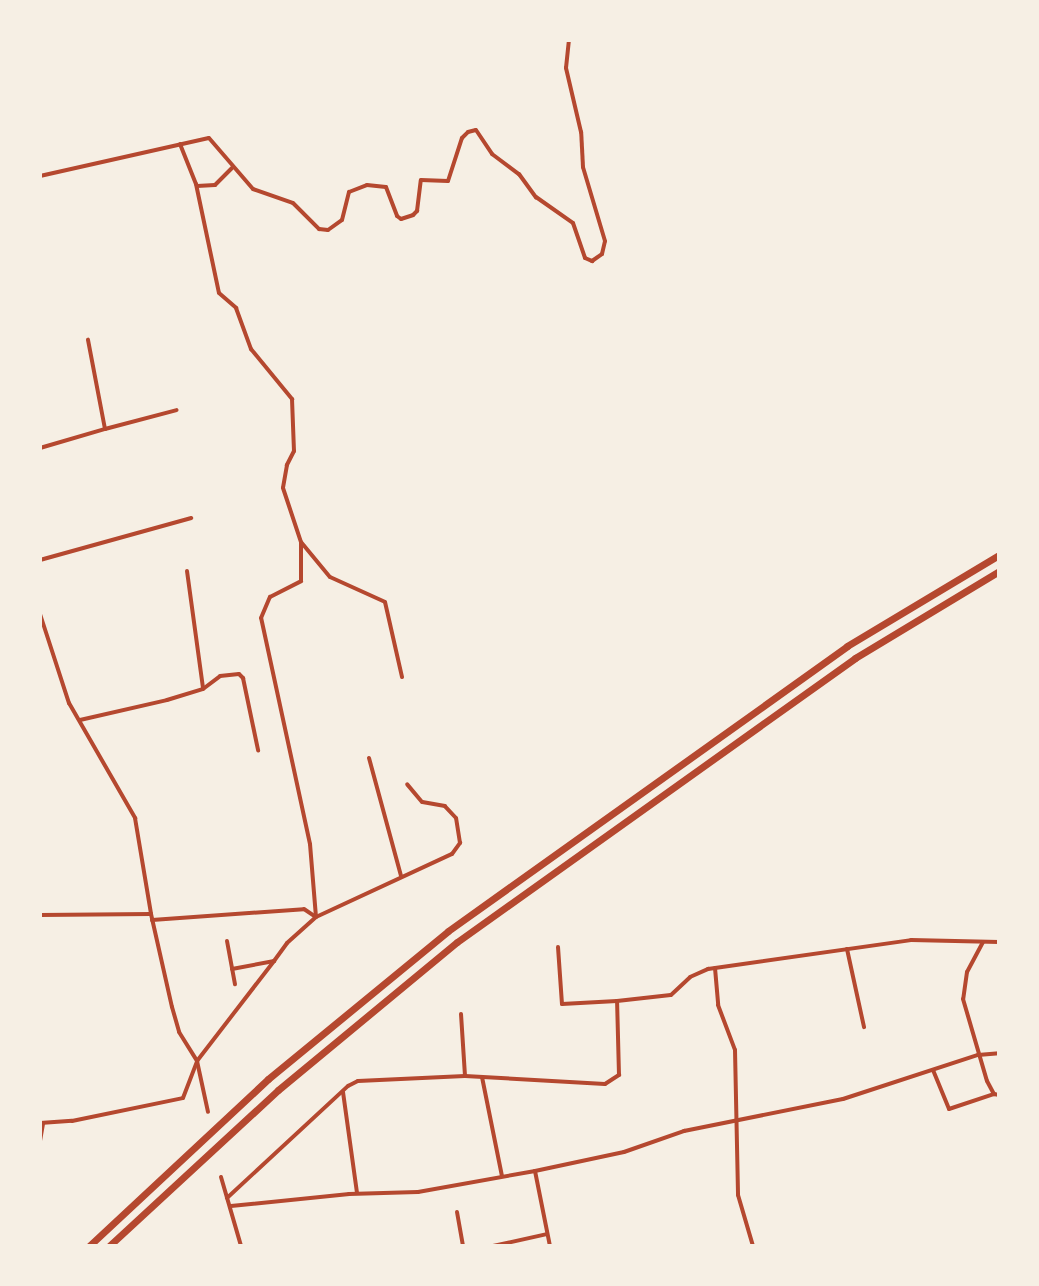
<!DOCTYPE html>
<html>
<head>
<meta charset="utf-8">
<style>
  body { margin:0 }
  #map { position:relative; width:1039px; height:1286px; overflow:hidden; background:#f6efe4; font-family:Overpass,sans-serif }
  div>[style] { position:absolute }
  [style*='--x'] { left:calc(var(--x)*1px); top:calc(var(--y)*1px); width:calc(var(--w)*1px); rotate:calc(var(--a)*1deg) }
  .minor>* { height:4px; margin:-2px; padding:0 2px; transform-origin:2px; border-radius:2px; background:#b5482f }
  .motorway>* { height:7px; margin:-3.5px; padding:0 3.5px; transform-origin:3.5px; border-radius:3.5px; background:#b5482f }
  span { translate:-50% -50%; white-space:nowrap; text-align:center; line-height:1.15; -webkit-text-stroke:7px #f6efe4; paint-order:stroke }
  .frame { position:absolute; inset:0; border:42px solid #f6efe4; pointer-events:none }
</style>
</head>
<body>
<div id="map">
  <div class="minor">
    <div style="--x:180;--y:144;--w:43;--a:68.2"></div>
    <div style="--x:196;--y:184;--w:111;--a:78.1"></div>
    <div style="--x:219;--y:293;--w:23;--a:41"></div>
    <div style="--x:236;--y:308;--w:44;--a:69.9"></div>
    <div style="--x:251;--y:349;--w:65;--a:50.6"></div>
    <div style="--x:292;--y:399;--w:52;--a:87.8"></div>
    <div style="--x:294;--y:451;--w:16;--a:117"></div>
    <div style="--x:287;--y:465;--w:23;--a:100"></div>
    <div style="--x:283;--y:488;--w:57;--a:71.6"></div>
    <div style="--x:301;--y:542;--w:45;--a:50.4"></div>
    <div style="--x:330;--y:577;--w:60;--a:24.4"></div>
    <div style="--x:385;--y:602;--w:77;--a:77.2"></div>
    <div style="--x:40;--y:176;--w:173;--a:-12.7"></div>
    <div style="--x:209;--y:138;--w:67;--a:49.2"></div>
    <div style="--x:253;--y:189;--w:42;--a:19.3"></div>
    <div style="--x:293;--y:203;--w:37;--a:45"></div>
    <div style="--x:319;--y:229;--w:9;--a:6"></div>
    <div style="--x:328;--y:230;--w:17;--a:-36"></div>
    <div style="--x:342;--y:220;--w:29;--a:-76"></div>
    <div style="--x:349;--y:192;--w:19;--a:-21"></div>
    <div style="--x:367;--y:185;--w:19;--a:6"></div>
    <div style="--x:386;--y:187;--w:31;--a:69"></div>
    <div style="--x:397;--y:216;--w:5;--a:37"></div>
    <div style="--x:401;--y:219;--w:13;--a:-18"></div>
    <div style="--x:413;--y:215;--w:6;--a:-45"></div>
    <div style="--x:417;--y:211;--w:31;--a:-83"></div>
    <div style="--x:421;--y:180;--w:27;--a:2"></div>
    <div style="--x:448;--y:181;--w:45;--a:-72"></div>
    <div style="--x:462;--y:138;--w:8;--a:-45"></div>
    <div style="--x:468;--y:132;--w:8;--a:-14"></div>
    <div style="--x:476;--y:130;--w:29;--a:56"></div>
    <div style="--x:492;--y:154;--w:34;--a:37"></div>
    <div style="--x:519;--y:174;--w:29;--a:54"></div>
    <div style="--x:536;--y:197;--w:45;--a:35.1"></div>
    <div style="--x:573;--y:223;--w:37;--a:71"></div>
    <div style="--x:585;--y:258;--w:8;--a:23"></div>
    <div style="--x:592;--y:261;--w:12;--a:-35"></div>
    <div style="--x:602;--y:254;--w:13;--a:-77"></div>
    <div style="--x:605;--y:241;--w:77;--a:-106.6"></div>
    <div style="--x:583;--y:167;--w:35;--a:-93"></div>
    <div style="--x:581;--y:132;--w:66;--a:-103.2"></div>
    <div style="--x:566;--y:68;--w:28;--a:-84"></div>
    <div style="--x:197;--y:186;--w:18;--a:-3"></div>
    <div style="--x:215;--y:185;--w:24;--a:-45"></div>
    <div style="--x:105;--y:429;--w:74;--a:-14.8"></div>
    <div style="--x:40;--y:448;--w:68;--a:-16.3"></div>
    <div style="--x:105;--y:429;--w:91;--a:-100.8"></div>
    <div style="--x:40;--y:560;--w:157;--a:-15.5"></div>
    <div style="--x:187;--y:571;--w:118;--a:82.2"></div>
    <div style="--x:40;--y:614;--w:94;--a:72"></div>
    <div style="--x:69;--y:703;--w:133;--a:60.1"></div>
    <div style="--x:135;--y:818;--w:97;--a:80.5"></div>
    <div style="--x:151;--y:914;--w:95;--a:77.3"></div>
    <div style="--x:172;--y:1007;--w:26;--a:74"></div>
    <div style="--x:179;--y:1032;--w:34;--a:58"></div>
    <div style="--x:197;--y:1061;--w:52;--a:77.8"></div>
    <div style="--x:80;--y:720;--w:89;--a:-12.9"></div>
    <div style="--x:167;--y:700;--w:38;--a:-17"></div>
    <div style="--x:203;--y:689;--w:21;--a:-37"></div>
    <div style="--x:220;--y:676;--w:19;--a:-6"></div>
    <div style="--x:239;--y:674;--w:6;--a:45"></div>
    <div style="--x:243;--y:678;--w:74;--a:78.2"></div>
    <div style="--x:369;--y:758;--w:122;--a:74.8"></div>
    <div style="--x:40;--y:915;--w:111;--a:-0.5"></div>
    <div style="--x:152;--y:920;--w:152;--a:-4.1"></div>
    <div style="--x:304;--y:909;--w:14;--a:34"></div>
    <div style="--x:316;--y:917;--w:150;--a:-24.9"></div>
    <div style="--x:452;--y:854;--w:14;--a:-54"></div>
    <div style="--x:460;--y:843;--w:25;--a:-99"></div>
    <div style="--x:456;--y:818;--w:16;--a:-133"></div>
    <div style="--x:445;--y:806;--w:23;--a:-170"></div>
    <div style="--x:422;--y:802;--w:23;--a:-130"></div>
    <div style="--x:227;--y:941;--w:44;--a:79.5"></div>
    <div style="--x:983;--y:942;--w:34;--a:118"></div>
    <div style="--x:967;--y:972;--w:27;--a:98"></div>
    <div style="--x:963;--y:999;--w:85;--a:73.7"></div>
    <div style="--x:987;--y:1081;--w:15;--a:62"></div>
    <div style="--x:994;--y:1094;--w:5;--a:11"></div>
    <div style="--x:558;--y:947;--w:57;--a:86"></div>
    <div style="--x:562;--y:1004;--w:55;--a:-3.1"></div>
    <div style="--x:847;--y:949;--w:80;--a:77.7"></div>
    <div style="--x:715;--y:968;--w:37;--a:85"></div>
    <div style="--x:718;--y:1005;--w:48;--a:69.3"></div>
    <div style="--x:735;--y:1050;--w:145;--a:88.8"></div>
    <div style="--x:738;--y:1195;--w:53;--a:73.6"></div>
    <div style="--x:232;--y:969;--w:43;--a:-10.8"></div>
    <div style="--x:274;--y:961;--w:22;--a:-54"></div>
    <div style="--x:287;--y:943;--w:39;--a:-42"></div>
    <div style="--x:316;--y:917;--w:73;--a:-94.7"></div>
    <div style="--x:310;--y:844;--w:231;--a:-102.2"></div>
    <div style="--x:261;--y:618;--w:23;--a:-67"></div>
    <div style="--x:270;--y:597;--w:35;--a:-27"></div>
    <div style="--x:301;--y:581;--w:38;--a:-90"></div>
    <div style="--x:461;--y:1014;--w:62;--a:86.3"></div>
    <div style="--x:933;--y:1070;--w:42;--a:67.7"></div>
    <div style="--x:949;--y:1109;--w:47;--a:-18.4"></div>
    <div style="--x:482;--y:1077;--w:101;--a:78.6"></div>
    <div style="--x:343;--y:1092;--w:102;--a:82.1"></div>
    <div style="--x:40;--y:1123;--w:32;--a:-4"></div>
    <div style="--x:72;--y:1121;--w:113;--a:-11.7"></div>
    <div style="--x:183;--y:1098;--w:40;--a:-69"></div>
    <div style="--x:197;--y:1061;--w:126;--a:-52.4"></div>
    <div style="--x:40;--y:1141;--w:17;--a:-80"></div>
    <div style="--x:535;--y:1171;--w:76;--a:78.7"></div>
    <div style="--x:221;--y:1177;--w:72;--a:73.8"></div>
    <div style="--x:227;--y:1198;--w:165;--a:-42.8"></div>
    <div style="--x:348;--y:1086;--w:11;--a:-27"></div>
    <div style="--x:358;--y:1081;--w:107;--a:-2.7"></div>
    <div style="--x:465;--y:1076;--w:140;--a:3.3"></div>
    <div style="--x:605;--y:1084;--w:17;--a:-33"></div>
    <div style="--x:619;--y:1075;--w:74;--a:-91.5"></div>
    <div style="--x:617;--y:1001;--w:54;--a:-6.3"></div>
    <div style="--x:671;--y:995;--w:26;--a:-43"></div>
    <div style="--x:690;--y:977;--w:20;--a:-24"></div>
    <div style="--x:708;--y:969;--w:205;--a:-8.1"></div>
    <div style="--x:911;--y:940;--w:88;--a:1.3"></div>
    <div style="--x:231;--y:1206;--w:119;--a:-5.8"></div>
    <div style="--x:349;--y:1194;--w:69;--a:-1.7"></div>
    <div style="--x:418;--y:1192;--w:119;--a:-10.2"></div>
    <div style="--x:535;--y:1171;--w:91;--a:-12.1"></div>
    <div style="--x:624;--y:1152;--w:64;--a:-19.3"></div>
    <div style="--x:684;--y:1131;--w:162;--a:-11.4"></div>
    <div style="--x:843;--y:1099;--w:142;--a:-18.1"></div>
    <div style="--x:978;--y:1055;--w:21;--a:-5"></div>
    <div style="--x:457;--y:1212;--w:35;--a:80"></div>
    <div style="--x:493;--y:1246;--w:55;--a:-12.5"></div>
  </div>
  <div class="motorway">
    <div style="--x:89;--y:1246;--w:245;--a:-43"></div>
    <div style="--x:268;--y:1079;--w:233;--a:-39.4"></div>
    <div style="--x:448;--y:931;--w:490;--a:-35.5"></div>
    <div style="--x:847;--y:646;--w:177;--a:-30.9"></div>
    <div style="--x:109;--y:1246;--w:230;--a:-42.7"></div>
    <div style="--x:278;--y:1090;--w:232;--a:-39.6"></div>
    <div style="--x:457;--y:942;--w:489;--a:-35.5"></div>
    <div style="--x:855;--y:658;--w:168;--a:-31.1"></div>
  </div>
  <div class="frame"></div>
</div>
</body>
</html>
